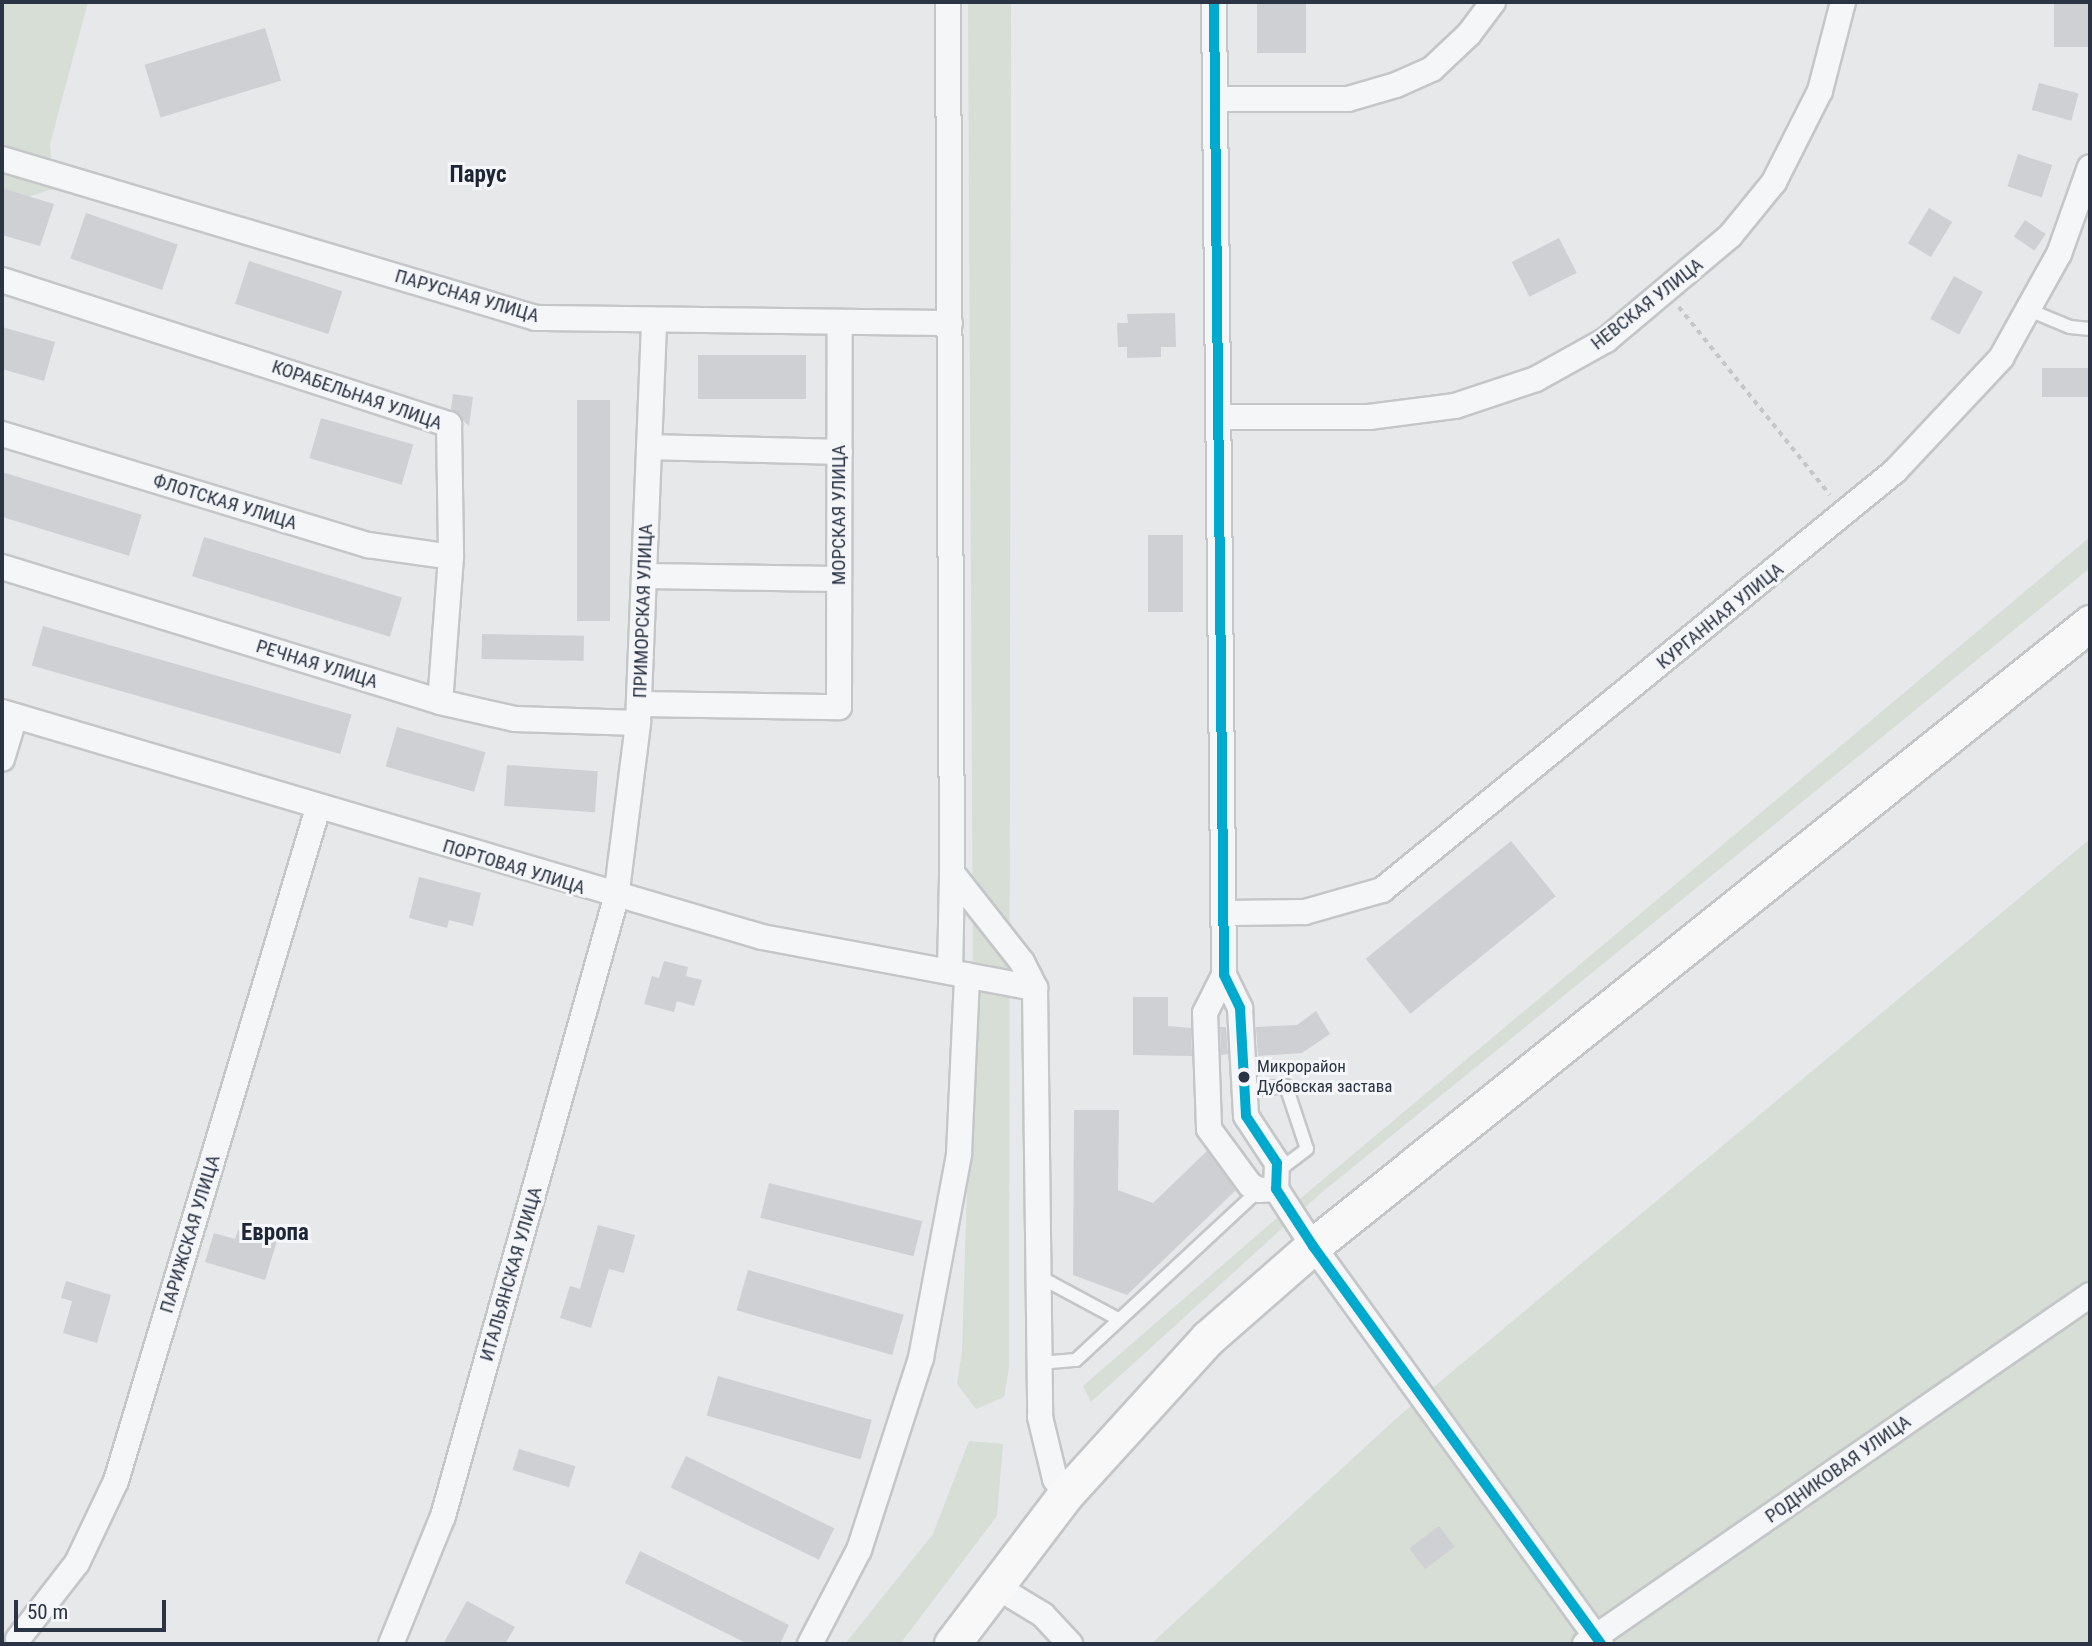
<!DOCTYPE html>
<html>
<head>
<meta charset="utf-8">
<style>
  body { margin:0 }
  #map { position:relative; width:2092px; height:1646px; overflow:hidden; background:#e6e8ea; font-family:"Roboto Condensed",sans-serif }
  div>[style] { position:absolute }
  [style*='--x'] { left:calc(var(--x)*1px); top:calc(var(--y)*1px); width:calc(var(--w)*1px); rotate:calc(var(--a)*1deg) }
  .green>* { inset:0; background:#d6ded6 }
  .building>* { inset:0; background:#ced0d3; transform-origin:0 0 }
  .path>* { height:3.5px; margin-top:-1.75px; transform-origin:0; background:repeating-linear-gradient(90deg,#c5c6ca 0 5px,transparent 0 10px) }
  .roads { filter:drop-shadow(2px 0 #c4c6c8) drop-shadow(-2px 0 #c4c6c8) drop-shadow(0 2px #c4c6c8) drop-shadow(0 -2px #c4c6c8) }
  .lane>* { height:12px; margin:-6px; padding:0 6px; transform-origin:6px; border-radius:6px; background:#f5f6f7 }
  .street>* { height:24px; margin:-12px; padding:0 12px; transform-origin:12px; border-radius:12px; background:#f5f6f7 }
  .secondary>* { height:35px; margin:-17.5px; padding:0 17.5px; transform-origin:17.5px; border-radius:17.5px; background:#f8f8f8 }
  .bus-1>* { height:10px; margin:-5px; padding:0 5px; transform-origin:5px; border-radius:5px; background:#00a9ce }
  .dots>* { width:19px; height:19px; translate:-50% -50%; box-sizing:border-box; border:4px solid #f4f6f9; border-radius:50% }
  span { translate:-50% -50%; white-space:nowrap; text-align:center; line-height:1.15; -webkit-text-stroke:6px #f4f6f9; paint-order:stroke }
  .bus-label { font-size:17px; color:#2b3445 }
  .left { translate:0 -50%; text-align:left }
  .street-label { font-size:19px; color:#2b3445 }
  .quarter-label { font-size:23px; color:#1d2536; font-weight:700 }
  .frame { position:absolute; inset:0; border:4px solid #2b3445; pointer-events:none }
  .scale { position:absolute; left:14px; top:1600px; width:152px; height:32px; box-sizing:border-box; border:4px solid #2b3445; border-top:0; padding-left:9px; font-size:21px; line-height:24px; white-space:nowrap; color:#2b3445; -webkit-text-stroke:5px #f4f6f9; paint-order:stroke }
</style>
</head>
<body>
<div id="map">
  <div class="green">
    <div style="clip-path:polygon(2px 2px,88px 2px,50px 144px,53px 189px,14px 201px,2px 199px)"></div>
    <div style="clip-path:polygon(968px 2px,1011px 2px,1009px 1368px,1004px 1397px,976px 1409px,957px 1384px,962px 1351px,973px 989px)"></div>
    <div style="clip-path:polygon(2090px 537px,2090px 568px,1321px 1193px,1091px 1402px,1083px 1386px,1270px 1224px)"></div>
    <div style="clip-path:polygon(2090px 839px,2090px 1644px,1151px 1644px,1399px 1416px)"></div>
    <div style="clip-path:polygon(969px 1441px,1003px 1444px,997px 1516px,900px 1644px,845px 1644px,933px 1534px)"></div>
  </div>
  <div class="building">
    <div style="left:1257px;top:2px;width:49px;height:51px"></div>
    <div style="left:2054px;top:2px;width:36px;height:45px"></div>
    <div style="left:265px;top:28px;width:55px;height:126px;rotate:73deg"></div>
    <div style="left:2039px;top:83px;width:41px;height:28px;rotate:15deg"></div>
    <div style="left:2018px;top:154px;width:36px;height:34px;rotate:18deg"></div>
    <div style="clip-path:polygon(2px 188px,54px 204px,40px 246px,2px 235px)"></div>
    <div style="left:1929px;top:208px;width:27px;height:41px;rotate:31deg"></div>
    <div style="left:86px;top:213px;width:97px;height:48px;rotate:19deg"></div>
    <div style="left:2025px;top:220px;width:25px;height:20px;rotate:34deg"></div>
    <div style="left:1559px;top:238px;width:39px;height:53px;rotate:63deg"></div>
    <div style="left:249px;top:261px;width:98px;height:45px;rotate:18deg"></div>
    <div style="left:1954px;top:276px;width:33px;height:49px;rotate:29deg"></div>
    <div style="clip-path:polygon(1175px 313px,1176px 347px,1161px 347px,1161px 357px,1127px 358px,1127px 347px,1118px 347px,1117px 323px,1128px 323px,1127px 314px)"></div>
    <div style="clip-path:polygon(2px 327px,55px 342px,44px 381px,2px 369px)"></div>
    <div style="left:806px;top:355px;width:44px;height:108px;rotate:90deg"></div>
    <div style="left:2090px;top:368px;width:29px;height:48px;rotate:90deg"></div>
    <div style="clip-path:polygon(453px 394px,473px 397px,469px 426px,451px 409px)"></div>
    <div style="left:577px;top:400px;width:33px;height:221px"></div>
    <div style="left:321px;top:418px;width:96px;height:42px;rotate:16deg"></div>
    <div style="left:2px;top:472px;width:146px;height:43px;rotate:17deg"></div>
    <div style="left:1148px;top:535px;width:35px;height:77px"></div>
    <div style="left:204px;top:537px;width:207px;height:41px;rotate:17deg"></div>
    <div style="left:43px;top:626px;width:321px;height:41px;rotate:16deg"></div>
    <div style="left:482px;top:634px;width:102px;height:25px;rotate:1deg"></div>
    <div style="left:397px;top:727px;width:92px;height:41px;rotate:16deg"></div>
    <div style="left:507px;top:765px;width:91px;height:41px;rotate:4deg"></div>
    <div style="left:1511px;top:841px;width:71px;height:187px;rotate:51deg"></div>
    <div style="clip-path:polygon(419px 877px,481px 893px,473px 926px,449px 920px,447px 928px,409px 918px)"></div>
    <div style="clip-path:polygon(664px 961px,688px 967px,686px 976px,702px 980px,694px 1006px,677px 1001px,674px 1012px,644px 1004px,652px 976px,659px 978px)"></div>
    <div style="clip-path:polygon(1133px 997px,1168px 997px,1168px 1026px,1191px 1028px,1192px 1056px,1133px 1055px)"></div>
    <div style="clip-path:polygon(1316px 1011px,1330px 1034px,1302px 1053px,1258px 1056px,1256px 1027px,1297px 1025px)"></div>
    <div style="clip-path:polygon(1220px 1027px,1226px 1027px,1228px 1054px,1221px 1055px)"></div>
    <div style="clip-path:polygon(1074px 1110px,1119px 1110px,1118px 1190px,1153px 1203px,1207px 1151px,1236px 1190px,1127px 1295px,1073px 1275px)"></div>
    <div style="left:769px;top:1183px;width:158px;height:36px;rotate:14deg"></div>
    <div style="clip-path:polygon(251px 1222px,280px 1231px,265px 1280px,205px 1262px,214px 1233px,235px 1239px,238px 1230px,247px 1233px)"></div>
    <div style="clip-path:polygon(598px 1225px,635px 1235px,624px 1273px,609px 1269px,591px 1328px,560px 1318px,570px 1286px,580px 1289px)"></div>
    <div style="left:748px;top:1270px;width:162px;height:42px;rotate:16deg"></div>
    <div style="clip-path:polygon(66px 1281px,111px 1295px,97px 1343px,63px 1333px,72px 1301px,61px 1298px)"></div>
    <div style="left:718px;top:1376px;width:160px;height:41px;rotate:16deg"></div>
    <div style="left:519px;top:1449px;width:59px;height:22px;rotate:17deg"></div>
    <div style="left:686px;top:1456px;width:165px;height:35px;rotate:26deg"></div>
    <div style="left:1439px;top:1526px;width:26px;height:37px;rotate:53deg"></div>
    <div style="clip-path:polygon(640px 1551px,789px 1625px,780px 1644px,748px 1644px,625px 1583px)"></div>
    <div style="clip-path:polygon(467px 1601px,515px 1627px,505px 1644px,443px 1644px)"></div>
  </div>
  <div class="path">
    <div style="--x:1679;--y:307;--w:241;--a:51.2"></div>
  </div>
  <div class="roads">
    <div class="lane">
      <div style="--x:2029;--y:310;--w:44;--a:22.5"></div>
      <div style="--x:2070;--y:327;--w:20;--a:6"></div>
      <div style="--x:1244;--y:1091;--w:42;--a:-6.8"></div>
      <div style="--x:1286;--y:1086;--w:66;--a:71.6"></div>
      <div style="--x:1307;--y:1149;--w:38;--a:143"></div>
      <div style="--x:1040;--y:1277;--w:86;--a:28.3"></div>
      <div style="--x:1040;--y:1363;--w:36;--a:-5"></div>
      <div style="--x:1076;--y:1360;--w:250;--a:-42.9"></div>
    </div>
    <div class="street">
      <div style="--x:948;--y:2;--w:871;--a:89.74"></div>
      <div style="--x:952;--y:873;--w:113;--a:51.8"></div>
      <div style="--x:1022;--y:962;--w:29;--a:63"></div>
      <div style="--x:1035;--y:988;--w:429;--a:89.3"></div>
      <div style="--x:1040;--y:1417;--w:64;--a:76.4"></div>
      <div style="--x:1055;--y:1479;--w:19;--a:58"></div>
      <div style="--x:1214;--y:2;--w:973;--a:89.41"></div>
      <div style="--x:1224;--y:975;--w:37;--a:64"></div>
      <div style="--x:1240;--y:1008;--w:108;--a:86.8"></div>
      <div style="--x:1246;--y:1116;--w:56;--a:56.6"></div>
      <div style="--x:1277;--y:1163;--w:26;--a:92"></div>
      <div style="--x:1276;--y:1189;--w:68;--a:57"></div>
      <div style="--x:1313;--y:1246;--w:491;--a:54.1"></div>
      <div style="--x:1215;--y:99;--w:133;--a:0"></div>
      <div style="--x:1348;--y:99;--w:50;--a:-16.3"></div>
      <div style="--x:1396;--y:85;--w:39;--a:-24"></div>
      <div style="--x:1432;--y:69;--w:51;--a:-43.4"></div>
      <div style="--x:1469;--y:34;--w:40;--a:-53"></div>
      <div style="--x:2;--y:159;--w:557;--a:16.58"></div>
      <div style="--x:536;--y:318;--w:414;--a:0.7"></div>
      <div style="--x:2;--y:280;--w:470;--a:17.9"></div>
      <div style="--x:449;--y:424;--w:133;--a:89.1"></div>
      <div style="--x:451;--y:557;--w:145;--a:94.3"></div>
      <div style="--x:1220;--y:417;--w:149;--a:0"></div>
      <div style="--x:1369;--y:417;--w:87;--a:-7.3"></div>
      <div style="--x:1455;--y:406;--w:85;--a:-18.4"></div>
      <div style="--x:1536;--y:379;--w:80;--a:-29.1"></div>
      <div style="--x:1606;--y:340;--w:162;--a:-40"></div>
      <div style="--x:1730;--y:236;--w:70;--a:-50.8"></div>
      <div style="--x:1774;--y:182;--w:102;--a:-63.2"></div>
      <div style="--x:1820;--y:91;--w:92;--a:-75.5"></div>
      <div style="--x:2;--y:434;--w:382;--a:16.9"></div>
      <div style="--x:368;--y:545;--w:84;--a:8.2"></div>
      <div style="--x:649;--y:447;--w:191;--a:1.5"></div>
      <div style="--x:2;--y:567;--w:458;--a:17.1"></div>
      <div style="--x:440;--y:702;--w:77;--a:12.8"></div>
      <div style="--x:515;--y:719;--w:123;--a:1.9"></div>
      <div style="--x:644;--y:576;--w:195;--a:0.9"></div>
      <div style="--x:639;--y:704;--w:200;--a:0.9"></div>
      <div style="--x:839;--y:707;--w:384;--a:-89.9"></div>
      <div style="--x:2;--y:712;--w:793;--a:16.49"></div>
      <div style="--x:762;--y:937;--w:278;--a:10.6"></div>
      <div style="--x:2;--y:759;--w:45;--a:-73.2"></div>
      <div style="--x:1226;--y:913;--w:79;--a:-0.7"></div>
      <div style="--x:1305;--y:912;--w:80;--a:-15.9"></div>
      <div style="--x:1382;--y:890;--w:662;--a:-39.24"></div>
      <div style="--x:1895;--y:471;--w:155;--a:-46.8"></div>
      <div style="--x:2001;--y:358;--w:119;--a:-60.9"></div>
      <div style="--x:2059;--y:254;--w:92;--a:-70.4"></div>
      <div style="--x:950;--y:972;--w:99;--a:-88.8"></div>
      <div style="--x:1224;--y:975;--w:42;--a:116.6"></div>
      <div style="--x:1205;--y:1013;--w:116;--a:88"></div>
      <div style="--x:1209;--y:1129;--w:69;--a:53.8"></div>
      <div style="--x:1250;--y:1185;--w:10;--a:29"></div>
      <div style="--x:1259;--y:1190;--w:17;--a:-3"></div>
      <div style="--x:997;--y:1587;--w:54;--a:31.3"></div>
      <div style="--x:1043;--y:1615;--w:40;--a:47"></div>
      <div style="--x:18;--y:1639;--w:96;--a:-52.2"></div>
      <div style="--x:77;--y:1563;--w:91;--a:-64.6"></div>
      <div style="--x:116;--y:1481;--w:703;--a:-73.29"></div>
      <div style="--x:391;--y:1644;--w:138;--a:-67.9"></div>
      <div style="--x:443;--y:1516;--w:642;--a:-74.36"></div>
      <div style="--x:616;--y:898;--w:176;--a:-82.8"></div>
      <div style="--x:638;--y:723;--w:400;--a:-87.7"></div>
      <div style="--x:810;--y:1644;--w:106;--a:-62.5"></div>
      <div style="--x:859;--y:1550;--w:202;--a:-72.1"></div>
      <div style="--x:921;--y:1358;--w:208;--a:-79.4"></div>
      <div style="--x:959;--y:1154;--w:179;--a:-87.4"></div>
      <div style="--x:1585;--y:1644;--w:614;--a:-34.65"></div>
    </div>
    <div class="secondary">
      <div style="--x:952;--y:1644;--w:187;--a:-52.8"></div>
      <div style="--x:1065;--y:1495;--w:212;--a:-47.7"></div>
      <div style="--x:1208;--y:1338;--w:140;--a:-41.2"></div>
      <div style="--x:1313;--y:1246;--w:996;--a:-38.72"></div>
    </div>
  </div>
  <div class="bus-1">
    <div style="--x:1214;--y:2;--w:973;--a:89.41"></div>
    <div style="--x:1224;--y:975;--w:37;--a:64"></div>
    <div style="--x:1240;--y:1008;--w:108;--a:86.8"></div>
    <div style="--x:1246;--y:1116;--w:56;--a:56.6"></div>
    <div style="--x:1277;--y:1163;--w:26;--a:92"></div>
    <div style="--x:1276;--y:1189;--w:68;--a:57"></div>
    <div style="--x:1313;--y:1246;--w:491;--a:54.1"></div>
  </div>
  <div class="dots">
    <div style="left:1244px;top:1077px;background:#2b3445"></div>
  </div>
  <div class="bus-label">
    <span class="left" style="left:1257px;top:1077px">Микрорайон<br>Дубовская застава</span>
  </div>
  <div class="street-label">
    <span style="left:467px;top:296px;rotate:16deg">ПАРУСНАЯ УЛИЦА</span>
    <span style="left:1647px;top:304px;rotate:-38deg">НЕВСКАЯ УЛИЦА</span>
    <span style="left:357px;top:395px;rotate:19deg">КОРАБЕЛЬНАЯ УЛИЦА</span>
    <span style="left:225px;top:502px;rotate:17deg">ФЛОТСКАЯ УЛИЦА</span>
    <span style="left:839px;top:515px;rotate:-90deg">МОРСКАЯ УЛИЦА</span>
    <span style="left:643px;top:611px;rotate:-88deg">ПРИМОРСКАЯ УЛИЦА</span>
    <span style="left:1720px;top:616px;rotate:-39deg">КУРГАННАЯ УЛИЦА</span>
    <span style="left:317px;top:664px;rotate:17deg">РЕЧНАЯ УЛИЦА</span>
    <span style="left:514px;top:867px;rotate:17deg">ПОРТОВАЯ УЛИЦА</span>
    <span style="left:190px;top:1234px;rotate:-73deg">ПАРИЖСКАЯ УЛИЦА</span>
    <span style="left:511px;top:1274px;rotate:-74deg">ИТАЛЬЯНСКАЯ УЛИЦА</span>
    <span style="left:1838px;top:1469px;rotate:-35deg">РОДНИКОВАЯ УЛИЦА</span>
  </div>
  <div class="quarter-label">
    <span style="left:478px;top:175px">Парус</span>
    <span style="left:275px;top:1233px">Европа</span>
  </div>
  <div class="frame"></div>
  <div class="scale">50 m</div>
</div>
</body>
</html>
